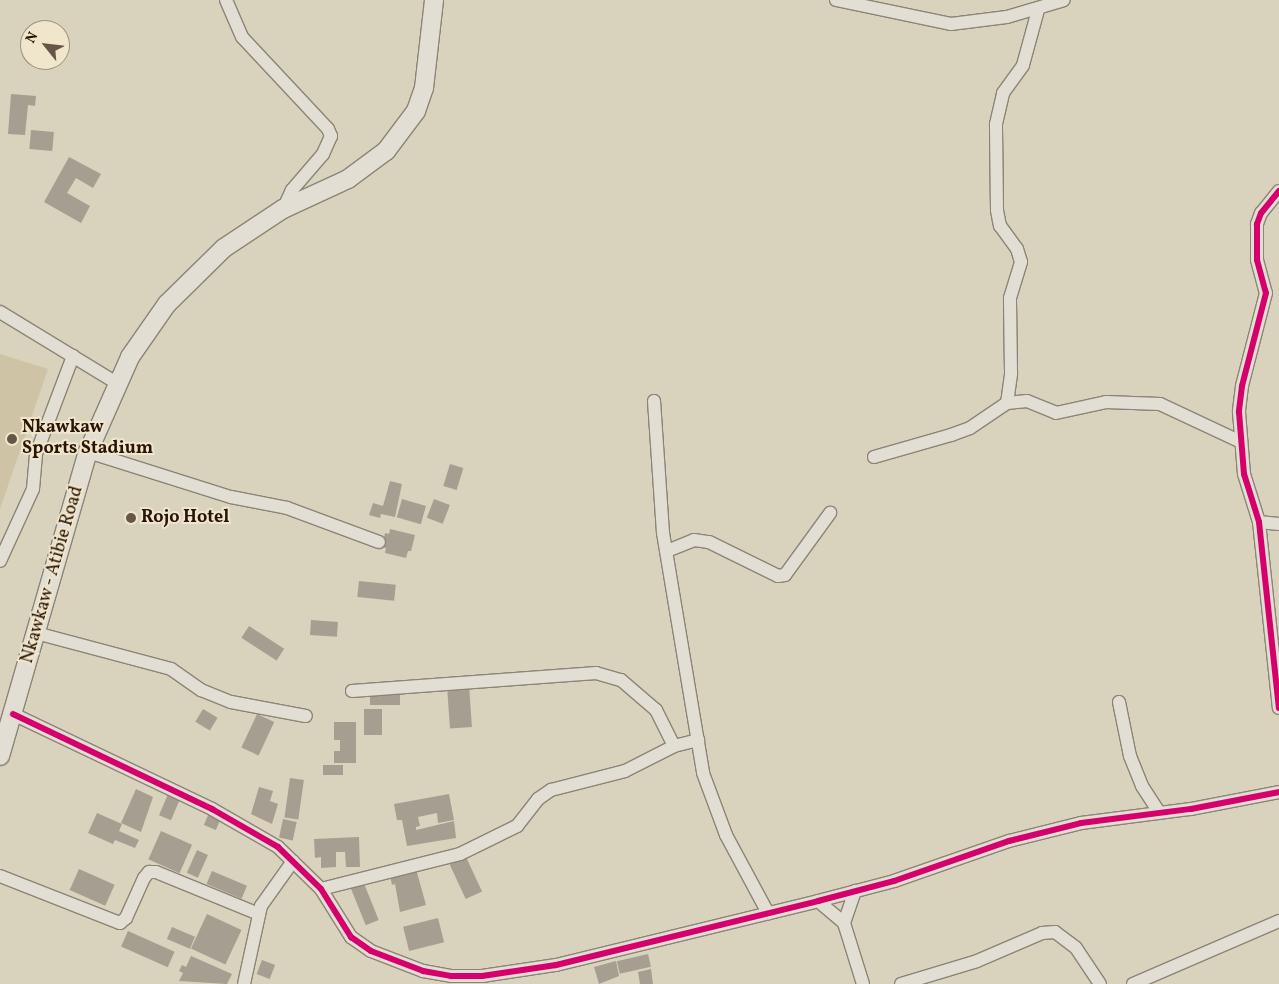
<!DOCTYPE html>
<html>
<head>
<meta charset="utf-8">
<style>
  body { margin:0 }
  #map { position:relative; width:1279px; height:984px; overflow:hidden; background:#d9d2bc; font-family:Vollkorn,serif }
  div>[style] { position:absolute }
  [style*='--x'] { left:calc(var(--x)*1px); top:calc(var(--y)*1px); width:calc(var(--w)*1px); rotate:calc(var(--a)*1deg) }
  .green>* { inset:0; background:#cfc3a5 }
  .building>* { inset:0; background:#a69f91; transform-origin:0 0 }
  .roads { filter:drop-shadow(1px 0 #8b8477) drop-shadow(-1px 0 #8b8477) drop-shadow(0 1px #8b8477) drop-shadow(0 -1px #8b8477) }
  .minor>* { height:12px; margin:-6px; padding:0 6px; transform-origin:6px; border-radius:6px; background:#e2ded3 }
  .secondary>* { height:18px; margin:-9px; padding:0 9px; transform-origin:9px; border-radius:9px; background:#e2ded3 }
  .cycleway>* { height:6px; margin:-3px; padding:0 3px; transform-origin:3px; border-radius:3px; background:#d6006c }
  .dots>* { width:14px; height:14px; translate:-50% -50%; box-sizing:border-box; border:2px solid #efe6cb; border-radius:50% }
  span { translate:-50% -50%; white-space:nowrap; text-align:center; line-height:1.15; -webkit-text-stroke:4px #efe6cb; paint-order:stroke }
  .poi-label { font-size:18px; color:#2a1307; font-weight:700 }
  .left { translate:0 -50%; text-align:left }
  .street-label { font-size:18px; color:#2a1307 }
  .north { position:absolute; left:20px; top:20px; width:50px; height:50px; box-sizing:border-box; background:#efe6cb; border:1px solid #a0927d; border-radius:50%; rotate:299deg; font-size:14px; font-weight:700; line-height:20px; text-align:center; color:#2a1307 }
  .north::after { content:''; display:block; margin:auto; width:18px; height:22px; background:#675646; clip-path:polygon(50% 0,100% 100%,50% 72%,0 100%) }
</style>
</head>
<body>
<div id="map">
  <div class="green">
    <div style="clip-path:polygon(0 354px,48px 369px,0 509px)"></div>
  </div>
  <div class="building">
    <div style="clip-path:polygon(11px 94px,36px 96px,35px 106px,28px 105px,25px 135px,8px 134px)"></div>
    <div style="left:31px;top:130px;width:23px;height:19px;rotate:5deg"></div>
    <div style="clip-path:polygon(69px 157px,101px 174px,93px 188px,76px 178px,67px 193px,90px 206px,81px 223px,44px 202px)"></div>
    <div style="left:450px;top:464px;width:14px;height:23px;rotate:17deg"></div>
    <div style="clip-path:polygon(390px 481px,402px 484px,395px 517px,381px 514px,380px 518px,369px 515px,373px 503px,383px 506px)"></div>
    <div style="left:402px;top:499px;width:25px;height:19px;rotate:16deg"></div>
    <div style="left:434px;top:499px;width:17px;height:20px;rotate:21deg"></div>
    <div style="clip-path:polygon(390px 529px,415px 535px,411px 551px,408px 551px,406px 558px,385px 553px,386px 548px,382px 547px,385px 533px,389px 534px)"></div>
    <div style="left:359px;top:581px;width:37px;height:16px;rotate:6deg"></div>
    <div style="left:311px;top:620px;width:27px;height:15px;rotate:4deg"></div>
    <div style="left:249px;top:626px;width:42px;height:14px;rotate:33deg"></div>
    <div style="left:469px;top:685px;width:42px;height:22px;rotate:86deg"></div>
    <div style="left:400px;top:691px;width:14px;height:30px;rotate:90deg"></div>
    <div style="left:203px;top:709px;width:17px;height:15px;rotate:31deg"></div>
    <div style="left:364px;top:709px;width:18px;height:26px"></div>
    <div style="left:257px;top:714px;width:19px;height:37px;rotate:25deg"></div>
    <div style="clip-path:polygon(334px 722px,356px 722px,356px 763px,334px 763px,334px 751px,340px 751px,340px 740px,334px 740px)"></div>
    <div style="left:323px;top:765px;width:20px;height:10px"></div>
    <div style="left:290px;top:778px;width:14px;height:40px;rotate:8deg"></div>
    <div style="clip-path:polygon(259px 787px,273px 791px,270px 801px,278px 804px,272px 824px,251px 814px)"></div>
    <div style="clip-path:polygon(136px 789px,153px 797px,141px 832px,121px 823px)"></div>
    <div style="left:168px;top:794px;width:13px;height:23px;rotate:23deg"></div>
    <div style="clip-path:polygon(449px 794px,454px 820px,438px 823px,437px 813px,418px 817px,420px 826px,416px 827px,416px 830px,454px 821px,456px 838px,407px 846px,402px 820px,397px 820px,394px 804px)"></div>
    <div style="clip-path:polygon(97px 813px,122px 824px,119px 831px,139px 840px,135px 848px,115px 840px,113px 844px,88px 833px)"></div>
    <div style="left:209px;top:813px;width:13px;height:13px;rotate:23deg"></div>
    <div style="left:283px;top:819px;width:14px;height:19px;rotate:12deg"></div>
    <div style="left:161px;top:831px;width:34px;height:31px;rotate:24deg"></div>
    <div style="clip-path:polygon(359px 837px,360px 867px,346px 867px,345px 852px,336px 852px,336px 867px,321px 868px,321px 857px,315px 858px,314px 839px)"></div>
    <div style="left:197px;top:850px;width:12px;height:25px;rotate:24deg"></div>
    <div style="left:466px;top:857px;width:38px;height:18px;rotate:65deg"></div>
    <div style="left:79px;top:869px;width:39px;height:23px;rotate:24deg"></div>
    <div style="clip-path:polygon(416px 869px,426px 905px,400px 912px,395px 884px,392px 885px,390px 876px)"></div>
    <div style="left:212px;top:871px;width:38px;height:14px;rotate:23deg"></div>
    <div style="left:363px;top:881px;width:42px;height:14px;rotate:68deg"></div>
    <div style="left:207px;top:914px;width:38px;height:38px;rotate:25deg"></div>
    <div style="left:438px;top:918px;width:25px;height:36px;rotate:76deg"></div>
    <div style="left:172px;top:927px;width:25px;height:13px;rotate:23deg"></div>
    <div style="left:128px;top:931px;width:51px;height:17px;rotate:24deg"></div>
    <div style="left:648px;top:954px;width:13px;height:32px;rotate:77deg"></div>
    <div style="clip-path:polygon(191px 956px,232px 974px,227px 984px,179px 981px,183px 973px,179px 971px,182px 965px,186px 967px)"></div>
    <div style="left:262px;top:960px;width:14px;height:15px;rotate:21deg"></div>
    <div style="clip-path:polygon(616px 961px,619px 976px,599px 984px,594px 967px)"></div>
    <div style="clip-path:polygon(651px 969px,653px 984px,640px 984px,638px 972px)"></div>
  </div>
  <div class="roads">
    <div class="minor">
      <div style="--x:226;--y:0;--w:40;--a:66.6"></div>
      <div style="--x:242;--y:37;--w:126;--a:46.9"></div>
      <div style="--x:328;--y:129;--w:8;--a:67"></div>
      <div style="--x:331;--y:136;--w:20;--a:114"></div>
      <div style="--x:323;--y:154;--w:48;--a:130.7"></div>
      <div style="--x:292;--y:190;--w:21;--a:115"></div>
      <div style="--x:836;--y:0;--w:117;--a:11.8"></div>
      <div style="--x:951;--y:24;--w:56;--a:-7.1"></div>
      <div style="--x:1007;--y:17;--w:59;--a:-16.6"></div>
      <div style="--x:1279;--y:191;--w:28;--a:129"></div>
      <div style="--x:1261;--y:213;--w:12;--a:110"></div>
      <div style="--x:1257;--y:224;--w:36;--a:90"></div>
      <div style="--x:1257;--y:260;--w:34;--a:75"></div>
      <div style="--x:1266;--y:293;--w:96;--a:104.5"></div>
      <div style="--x:1242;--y:386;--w:26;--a:97"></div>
      <div style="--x:1239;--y:412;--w:62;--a:85.4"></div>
      <div style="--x:1244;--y:474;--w:50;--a:72.6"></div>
      <div style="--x:1259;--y:522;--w:187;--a:83.9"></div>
      <div style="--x:0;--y:312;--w:137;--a:31.3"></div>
      <div style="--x:654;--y:401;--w:132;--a:86.1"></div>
      <div style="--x:663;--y:533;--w:243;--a:80.5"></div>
      <div style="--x:703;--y:773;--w:66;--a:69.6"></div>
      <div style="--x:726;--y:835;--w:89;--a:61.7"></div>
      <div style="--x:1007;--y:403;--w:30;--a:-82"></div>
      <div style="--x:1011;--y:373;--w:75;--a:-90.8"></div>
      <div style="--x:1010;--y:298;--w:38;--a:-73"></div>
      <div style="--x:1021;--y:262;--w:14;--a:-107"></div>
      <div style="--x:1017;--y:249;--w:29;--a:-126"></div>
      <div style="--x:1000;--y:226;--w:16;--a:-101"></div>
      <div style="--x:997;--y:210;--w:86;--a:-90.7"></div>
      <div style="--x:996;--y:124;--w:32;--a:-77"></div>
      <div style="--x:1003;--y:93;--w:34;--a:-54"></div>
      <div style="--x:1023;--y:65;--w:57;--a:-74.7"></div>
      <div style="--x:88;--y:452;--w:150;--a:17.5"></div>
      <div style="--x:231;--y:497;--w:57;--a:11.1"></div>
      <div style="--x:287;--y:508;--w:98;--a:20.3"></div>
      <div style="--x:874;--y:457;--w:80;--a:-15.9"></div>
      <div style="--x:951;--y:435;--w:20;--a:-20"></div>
      <div style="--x:970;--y:428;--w:45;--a:-34"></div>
      <div style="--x:1007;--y:403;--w:20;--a:-6"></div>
      <div style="--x:1027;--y:401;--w:31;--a:22"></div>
      <div style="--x:1056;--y:413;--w:51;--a:-12.4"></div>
      <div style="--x:1106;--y:402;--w:54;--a:2.1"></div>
      <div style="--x:1160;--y:404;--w:87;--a:25.1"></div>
      <div style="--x:1259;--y:522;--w:20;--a:6"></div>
      <div style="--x:667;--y:551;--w:29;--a:-22"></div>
      <div style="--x:694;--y:540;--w:15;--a:8"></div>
      <div style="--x:709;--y:542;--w:77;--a:26.2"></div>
      <div style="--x:778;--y:576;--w:7;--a:-8"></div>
      <div style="--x:785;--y:575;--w:77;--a:-54"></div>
      <div style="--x:0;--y:561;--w:79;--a:-65.4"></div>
      <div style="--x:33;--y:489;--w:35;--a:-85"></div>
      <div style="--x:36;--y:454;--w:105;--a:-69.3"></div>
      <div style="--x:36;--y:633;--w:140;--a:14.9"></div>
      <div style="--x:171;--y:669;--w:37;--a:35"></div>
      <div style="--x:201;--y:690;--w:32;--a:22"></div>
      <div style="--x:231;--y:702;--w:76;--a:10.6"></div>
      <div style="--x:352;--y:691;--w:245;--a:-4.2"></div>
      <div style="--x:596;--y:673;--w:26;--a:16"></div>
      <div style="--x:621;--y:680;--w:46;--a:40.6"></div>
      <div style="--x:656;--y:710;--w:40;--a:63.4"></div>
      <div style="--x:1119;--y:702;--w:55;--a:78.5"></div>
      <div style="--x:1130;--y:756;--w:32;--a:68"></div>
      <div style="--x:1142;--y:786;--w:31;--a:57"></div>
      <div style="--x:13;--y:714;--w:221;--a:25.5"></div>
      <div style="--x:212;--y:809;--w:76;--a:29.9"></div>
      <div style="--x:278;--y:847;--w:60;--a:44.3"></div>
      <div style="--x:321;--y:889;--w:57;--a:58"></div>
      <div style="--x:351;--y:937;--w:24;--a:35"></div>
      <div style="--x:371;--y:951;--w:56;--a:21"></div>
      <div style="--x:423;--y:971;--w:28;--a:10"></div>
      <div style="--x:451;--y:976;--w:31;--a:0"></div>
      <div style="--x:482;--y:976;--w:75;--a:-8.5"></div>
      <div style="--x:556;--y:965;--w:270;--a:-13.7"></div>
      <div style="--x:818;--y:901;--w:79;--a:-14.7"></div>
      <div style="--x:894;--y:881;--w:122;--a:-19.2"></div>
      <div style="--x:1009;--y:841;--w:74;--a:-14"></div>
      <div style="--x:1081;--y:823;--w:111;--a:-7.3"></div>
      <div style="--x:1191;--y:809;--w:90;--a:-10.9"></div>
      <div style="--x:0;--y:876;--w:129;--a:21.4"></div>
      <div style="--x:120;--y:923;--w:8;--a:-40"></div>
      <div style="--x:126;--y:918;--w:44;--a:-65.8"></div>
      <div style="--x:144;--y:878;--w:8;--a:-50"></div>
      <div style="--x:149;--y:872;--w:7;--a:0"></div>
      <div style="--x:156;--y:872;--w:111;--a:22.2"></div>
      <div style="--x:321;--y:889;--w:143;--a:-14.1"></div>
      <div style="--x:460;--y:854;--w:64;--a:-26.2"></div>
      <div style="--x:517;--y:826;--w:34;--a:-52"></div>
      <div style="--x:538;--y:799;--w:16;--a:-35"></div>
      <div style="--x:551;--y:790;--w:76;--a:-14.4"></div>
      <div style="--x:625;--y:771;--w:55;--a:-27"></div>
      <div style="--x:674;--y:746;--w:25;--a:-14"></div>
      <div style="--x:818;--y:901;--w:34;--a:40"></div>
      <div style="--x:844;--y:923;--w:64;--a:72.7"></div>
      <div style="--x:844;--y:923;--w:34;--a:-71"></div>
      <div style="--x:244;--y:984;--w:80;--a:-77.7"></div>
      <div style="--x:261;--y:906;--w:55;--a:-54.6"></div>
      <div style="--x:901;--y:984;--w:79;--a:-16.8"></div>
      <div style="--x:977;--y:961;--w:71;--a:-23.3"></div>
      <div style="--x:1042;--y:933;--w:13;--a:-4"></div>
      <div style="--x:1055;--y:932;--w:26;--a:37"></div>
      <div style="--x:1076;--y:948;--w:43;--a:56.3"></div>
      <div style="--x:1133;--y:984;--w:159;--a:-23.3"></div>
    </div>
    <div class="secondary">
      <div style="--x:0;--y:756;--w:316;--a:-73.9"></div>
      <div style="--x:88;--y:452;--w:104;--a:-66.1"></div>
      <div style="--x:130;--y:357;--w:65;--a:-55.1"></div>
      <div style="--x:167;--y:304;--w:80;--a:-44.5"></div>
      <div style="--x:224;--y:248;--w:71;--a:-33.5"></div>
      <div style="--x:283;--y:209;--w:72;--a:-24.8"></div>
      <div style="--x:348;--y:179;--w:47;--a:-36.4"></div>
      <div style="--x:386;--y:151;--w:50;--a:-53.1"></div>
      <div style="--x:416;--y:111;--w:24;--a:-71"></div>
      <div style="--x:424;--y:88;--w:89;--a:-83.5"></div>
    </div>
  </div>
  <div class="cycleway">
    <div style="--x:1279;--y:191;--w:28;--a:129"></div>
    <div style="--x:1261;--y:213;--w:12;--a:110"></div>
    <div style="--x:1257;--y:224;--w:36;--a:90"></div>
    <div style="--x:1257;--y:260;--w:34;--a:75"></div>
    <div style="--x:1266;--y:293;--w:96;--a:104.5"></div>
    <div style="--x:1242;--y:386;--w:26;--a:97"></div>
    <div style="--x:1239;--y:412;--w:62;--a:85.4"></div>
    <div style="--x:1244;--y:474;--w:50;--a:72.6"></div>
    <div style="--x:1259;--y:522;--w:187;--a:83.9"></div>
    <div style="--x:13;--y:714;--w:221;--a:25.5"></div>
    <div style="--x:212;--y:809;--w:76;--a:29.9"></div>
    <div style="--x:278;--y:847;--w:60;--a:44.3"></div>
    <div style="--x:321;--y:889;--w:57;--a:58"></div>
    <div style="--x:351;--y:937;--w:24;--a:35"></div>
    <div style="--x:371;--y:951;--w:56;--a:21"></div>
    <div style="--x:423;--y:971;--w:28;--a:10"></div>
    <div style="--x:451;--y:976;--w:31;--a:0"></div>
    <div style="--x:482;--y:976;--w:75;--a:-8.5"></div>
    <div style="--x:556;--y:965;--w:270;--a:-13.7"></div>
    <div style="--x:818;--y:901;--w:79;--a:-14.7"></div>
    <div style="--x:894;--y:881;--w:122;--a:-19.2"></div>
    <div style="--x:1009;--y:841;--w:74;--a:-14"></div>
    <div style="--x:1081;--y:823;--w:111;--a:-7.3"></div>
    <div style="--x:1191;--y:809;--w:90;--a:-10.9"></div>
  </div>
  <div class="dots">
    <div style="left:12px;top:439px;background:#675646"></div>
    <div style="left:131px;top:518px;background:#675646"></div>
  </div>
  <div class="poi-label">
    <span class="left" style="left:22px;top:439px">Nkawkaw<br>Sports Stadium</span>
    <span class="left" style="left:141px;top:518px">Rojo Hotel</span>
  </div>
  <div class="street-label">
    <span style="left:53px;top:575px;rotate:-74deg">Nkawkaw - Atibie Road</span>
  </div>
  <div class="north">N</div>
</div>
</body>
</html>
